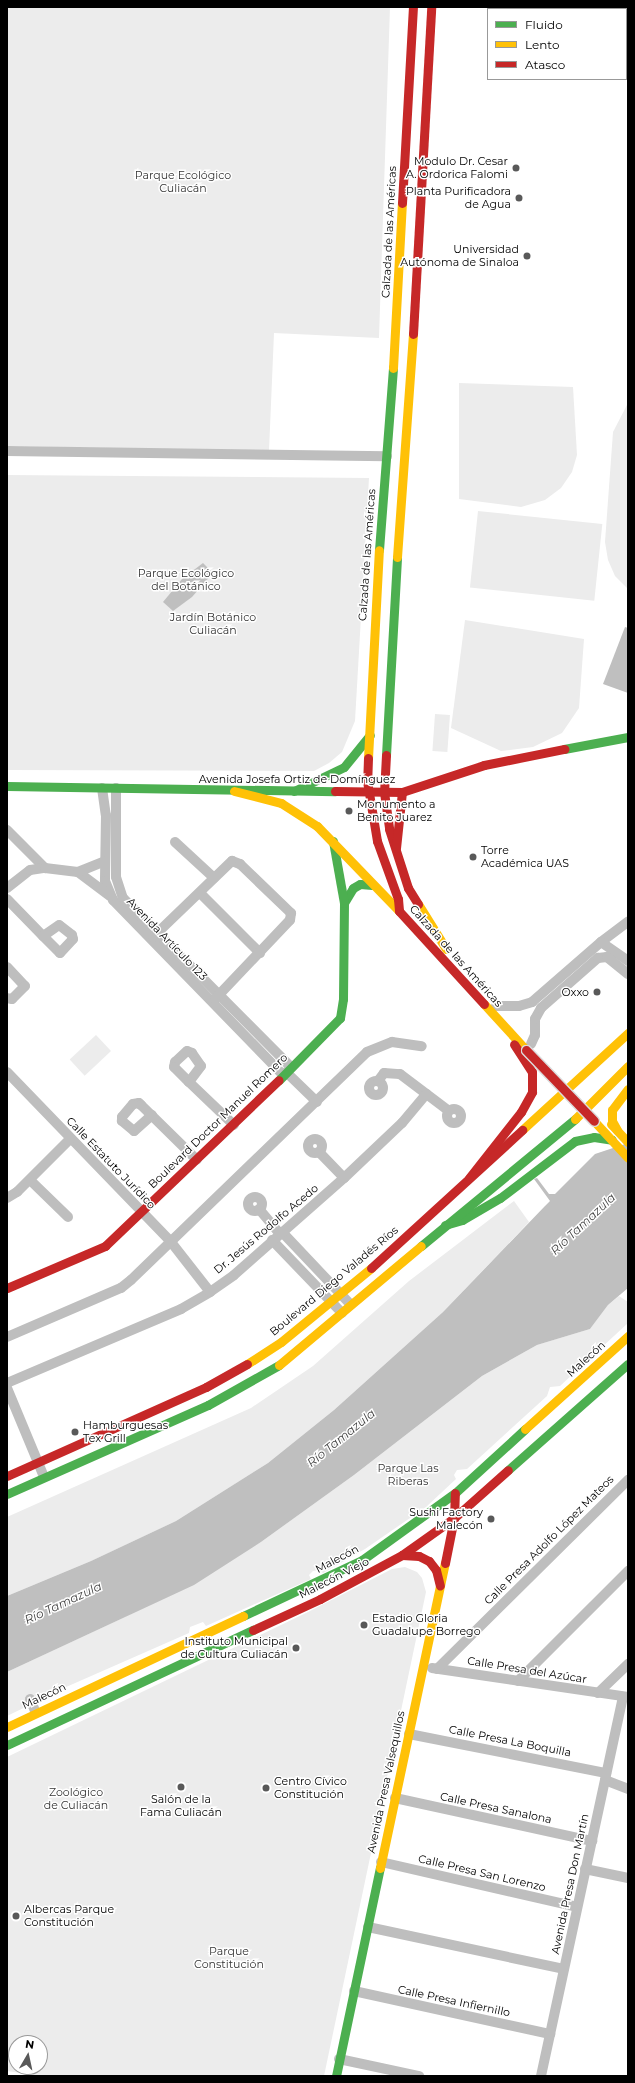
<!DOCTYPE html>
<html>
<head>
<meta charset="utf-8">
<style>
  body { margin:0 }
  #map { position:relative; width:635px; height:2083px; overflow:hidden; background:#fff; font-family:Montserrat,sans-serif }
  div>[style] { position:absolute }
  [style*='--x'] { left:calc(var(--x)*1px); top:calc(var(--y)*1px); width:calc(var(--w)*1px); rotate:calc(var(--a)*1deg) }
  .green>* { inset:0; background:#ececec; transform-origin:0 0 }
  .water>* { inset:0; background:#bfbfbf }
  .street>* { height:10px; margin:-5px; padding:0 5px; transform-origin:5px; border-radius:5px; background:#bebebe }
  .street>.ring { margin:-5px; padding:0; box-sizing:content-box; background:none; border:10px solid #bebebe; border-radius:50% }
  .fast>* { height:9px; margin:-4.5px; padding:0 4.5px; transform-origin:4.5px; border-radius:4.5px; background:#4caf50 }
  .slow>* { height:9px; margin:-4.5px; padding:0 4.5px; transform-origin:4.5px; border-radius:4.5px; background:#ffc107 }
  .jam>* { height:9px; margin:-4.5px; padding:0 4.5px; transform-origin:4.5px; border-radius:4.5px; background:#c62828 }
  .bridges { filter:drop-shadow(1px 0 #dbdbdb) drop-shadow(-1px 0 #dbdbdb) drop-shadow(0 1px #dbdbdb) drop-shadow(0 -1px #dbdbdb) }
  .jam-bridge>* { height:9px; margin:-4.5px; padding:0 4.5px; transform-origin:4.5px; border-radius:4.5px; background:#c62828 }
  .dots>* { width:11px; height:11px; translate:-50% -50%; box-sizing:border-box; border:2px solid #fff; border-radius:50% }
  span { translate:-50% -50%; white-space:nowrap; text-align:center; line-height:1.15; -webkit-text-stroke:3px #fff; paint-order:stroke }
  .poi-label { font-size:11px; color:#000 }
  .right { translate:-100% -50%; text-align:right }
  .left { translate:0 -50%; text-align:left }
  .park-label { font-size:11px; color:#333 }
  .street-label { font-size:11px; color:#000 }
  .water-label { font-size:12px; color:#444; font-style:italic }
  .frame { position:absolute; inset:0; border:8px solid #000; pointer-events:none }
  .legend { position:absolute; left:487px; top:8px; width:140px; height:72px; box-sizing:border-box; background:#fff; border:1px solid #999; margin:0; padding:5px 7px; list-style:none; font-size:12px; color:#000 }
  .legend li { display:flex; align-items:center; gap:8px; height:20px }
  .legend b { width:20px; border:1px solid #999 }
  .north { position:absolute; left:8px; top:2035px; width:40px; height:40px; box-sizing:border-box; background:#fff; border:1px solid #999; border-radius:50%; rotate:9deg; font-size:11px; font-weight:700; line-height:16px; text-align:center; color:#000 }
  .north::after { content:''; display:block; margin:auto; width:14px; height:18px; background:#595959; clip-path:polygon(50% 0,100% 100%,50% 72%,0 100%) }
</style>
</head>
<body>
<div id="map">
  <div class="green">
    <div style="clip-path:polygon(7px 7px,390px 7px,379px 338px,274px 333px,269px 451px,7px 446px)"></div>
    <div style="clip-path:polygon(459px 383px,573px 387px,577px 455px,572px 472px,561px 488px,545px 500px,521px 507px,459px 499px)"></div>
    <div style="clip-path:polygon(628px 403px,628px 589px,615px 576px,608px 560px,605px 542px,613px 432px)"></div>
    <div style="clip-path:polygon(7px 475px,369px 478px,355px 721px,342px 752px,329px 763px,314px 771px,7px 770px)"></div>
    <div style="left:478px;top:511px;width:125px;height:77px;rotate:6deg"></div>
    <div style="clip-path:polygon(465px 620px,584px 639px,579px 708px,562px 733px,533px 747px,501px 751px,451px 728px)"></div>
    <div style="left:435px;top:714px;width:15px;height:37px;rotate:4deg"></div>
    <div style="left:96px;top:1035px;width:22px;height:36px;rotate:47deg"></div>
    <div style="clip-path:polygon(514px 1201px,529px 1222px,443px 1312px,334px 1410px,268px 1463px,176px 1521px,91px 1561px,7px 1596px,7px 1517px,251px 1408px,313px 1366px,409px 1281px)"></div>
    <div style="clip-path:polygon(619px 1296px,628px 1302px,628px 1323px,560px 1386px,550px 1387px,547px 1396px,467px 1469px,457px 1470px,454px 1475px,456px 1479px,426px 1507px,365px 1549px,323px 1573px,319px 1570px,313px 1571px,309px 1575px,311px 1579px,206px 1626px,203px 1622px,190px 1627px,189px 1633px,57px 1691px,40px 1693px,40px 1700px,7px 1716px,7px 1672px,125px 1617px,261px 1542px,354px 1475px,482px 1376px,537px 1345px,590px 1329px,608px 1305px)"></div>
    <div style="clip-path:polygon(evenodd,405px 1567px,417px 1572px,422px 1578px,426px 1592px,324px 2076px,42px 2076px,7px 2071px,7px 1757px,308px 1612px,392px 1569px,405px 1567px,16px 2043px,40px 2043px,40px 2067px,16px 2067px,16px 2043px)"></div>
  </div>
  <div class="water">
    <div style="clip-path:polygon(203px 563px,213px 573px,192px 597px,173px 611px,163px 602px,182px 579px)"></div>
    <div style="clip-path:polygon(625px 627px,628px 628px,628px 693px,603px 684px)"></div>
    <div style="clip-path:polygon(628px 1143px,628px 1288px,608px 1305px,590px 1329px,537px 1345px,482px 1376px,354px 1475px,261px 1542px,194px 1585px,7px 1672px,7px 1596px,91px 1561px,176px 1521px,268px 1463px,334px 1410px,443px 1312px,545px 1206px,550px 1201px,534px 1179px,537px 1178px,549px 1194px,555px 1194px,595px 1154px)"></div>
  </div>
  <div class="street">
    <div style="--x:7;--y:451;--w:380;--a:0.8"></div>
    <div style="--x:102;--y:788;--w:27;--a:82"></div>
    <div style="--x:106;--y:815;--w:66;--a:90.9"></div>
    <div style="--x:105;--y:881;--w:21;--a:67"></div>
    <div style="--x:113;--y:900;--w:244;--a:45.8"></div>
    <div style="--x:116;--y:788;--w:89;--a:90"></div>
    <div style="--x:116;--y:877;--w:22;--a:72"></div>
    <div style="--x:123;--y:898;--w:238;--a:45.2"></div>
    <div style="--x:7;--y:830;--w:54;--a:45"></div>
    <div style="--x:175;--y:842;--w:53;--a:42.7"></div>
    <div style="--x:78;--y:872;--w:40;--a:37"></div>
    <div style="--x:7;--y:888;--w:29;--a:-38"></div>
    <div style="--x:30;--y:870;--w:15;--a:-8"></div>
    <div style="--x:45;--y:868;--w:33;--a:7"></div>
    <div style="--x:78;--y:872;--w:29;--a:-22"></div>
    <div style="--x:200;--y:893;--w:85;--a:45"></div>
    <div style="--x:7;--y:899;--w:52;--a:45.8"></div>
    <div style="--x:43;--y:936;--w:24;--a:45"></div>
    <div style="--x:60;--y:953;--w:19;--a:-47"></div>
    <div style="--x:73;--y:939;--w:4;--a:-104"></div>
    <div style="--x:72;--y:935;--w:16;--a:-142"></div>
    <div style="--x:59;--y:925;--w:19;--a:145"></div>
    <div style="--x:153;--y:937;--w:110;--a:-43.9"></div>
    <div style="--x:232;--y:861;--w:9;--a:21"></div>
    <div style="--x:240;--y:864;--w:71;--a:43.9"></div>
    <div style="--x:291;--y:913;--w:7;--a:98"></div>
    <div style="--x:290;--y:920;--w:109;--a:133.5"></div>
    <div style="--x:601;--y:942;--w:34;--a:-37"></div>
    <div style="--x:7;--y:967;--w:26;--a:47"></div>
    <div style="--x:25;--y:986;--w:18;--a:135"></div>
    <div style="--x:12;--y:999;--w:5;--a:-169"></div>
    <div style="--x:496;--y:1006;--w:23;--a:0"></div>
    <div style="--x:519;--y:1006;--w:14;--a:-17"></div>
    <div style="--x:532;--y:1002;--w:91;--a:-41"></div>
    <div style="--x:601;--y:942;--w:33;--a:35"></div>
    <div style="--x:531;--y:1044;--w:10;--a:-66"></div>
    <div style="--x:535;--y:1035;--w:16;--a:-90"></div>
    <div style="--x:535;--y:1019;--w:13;--a:-61"></div>
    <div style="--x:541;--y:1008;--w:76;--a:-41.3"></div>
    <div style="--x:598;--y:958;--w:9;--a:-6"></div>
    <div style="--x:607;--y:957;--w:27;--a:39"></div>
    <div style="--x:7;--y:1072;--w:236;--a:46"></div>
    <div style="--x:171;--y:1242;--w:63;--a:52"></div>
    <div style="--x:286;--y:1072;--w:43;--a:44.1"></div>
    <div class="ring" style="left:369px;top:1081px;width:4px;height:4px"></div>
    <div style="--x:378;--y:1081;--w:10;--a:-53"></div>
    <div style="--x:384;--y:1073;--w:16;--a:4"></div>
    <div style="--x:400;--y:1074;--w:61;--a:37.1"></div>
    <div style="--x:189;--y:1082;--w:20;--a:-53"></div>
    <div style="--x:201;--y:1066;--w:16;--a:-125"></div>
    <div style="--x:192;--y:1053;--w:5;--a:-158"></div>
    <div style="--x:187;--y:1051;--w:16;--a:137"></div>
    <div style="--x:175;--y:1062;--w:5;--a:101"></div>
    <div style="--x:174;--y:1067;--w:21;--a:45"></div>
    <div style="--x:189;--y:1082;--w:62;--a:43.7"></div>
    <div class="ring" style="left:447px;top:1109px;width:4px;height:4px"></div>
    <div style="--x:152;--y:1115;--w:24;--a:138"></div>
    <div style="--x:134;--y:1131;--w:16;--a:-140"></div>
    <div style="--x:122;--y:1121;--w:4;--a:-90"></div>
    <div style="--x:122;--y:1117;--w:17;--a:-50"></div>
    <div style="--x:133;--y:1104;--w:6;--a:-9"></div>
    <div style="--x:139;--y:1103;--w:3;--a:45"></div>
    <div style="--x:141;--y:1105;--w:78;--a:44.5"></div>
    <div class="ring" style="left:308px;top:1139px;width:4px;height:4px"></div>
    <div style="--x:319;--y:1152;--w:36;--a:46"></div>
    <div style="--x:30;--y:1180;--w:53;--a:44.2"></div>
    <div class="ring" style="left:248px;top:1197px;width:4px;height:4px"></div>
    <div style="--x:7;--y:1198;--w:12;--a:-31"></div>
    <div style="--x:17;--y:1192;--w:75;--a:-45"></div>
    <div style="--x:259;--y:1209;--w:33;--a:50"></div>
    <div style="--x:282;--y:1232;--w:100;--a:46.6"></div>
    <div style="--x:272;--y:1240;--w:101;--a:46.2"></div>
    <div style="--x:7;--y:1337;--w:124;--a:-23.3"></div>
    <div style="--x:121;--y:1288;--w:13;--a:-39"></div>
    <div style="--x:131;--y:1280;--w:328;--a:-44"></div>
    <div style="--x:367;--y:1052;--w:27;--a:-22"></div>
    <div style="--x:392;--y:1042;--w:30;--a:8"></div>
    <div style="--x:7;--y:1383;--w:189;--a:-23"></div>
    <div style="--x:181;--y:1309;--w:34;--a:-30"></div>
    <div style="--x:210;--y:1292;--w:29;--a:-35"></div>
    <div style="--x:234;--y:1275;--w:147;--a:-41.4"></div>
    <div style="--x:344;--y:1178;--w:80;--a:-43.5"></div>
    <div style="--x:402;--y:1123;--w:38;--a:-50"></div>
    <div style="--x:7;--y:1388;--w:96;--a:67.4"></div>
    <div style="--x:432;--y:1668;--w:198;--a:8.4"></div>
    <div style="--x:437;--y:1669;--w:269;--a:-44.7"></div>
    <div style="--x:518;--y:1681;--w:156;--a:-45"></div>
    <div style="--x:598;--y:1693;--w:42;--a:-44"></div>
    <div style="--x:30;--y:1699;--w:15;--a:67"></div>
    <div style="--x:409;--y:1734;--w:201;--a:11.2"></div>
    <div style="--x:605;--y:1780;--w:25;--a:21"></div>
    <div style="--x:395;--y:1798;--w:202;--a:12.3"></div>
    <div style="--x:381;--y:1862;--w:201;--a:12.9"></div>
    <div style="--x:585;--y:1869;--w:44;--a:11.8"></div>
    <div style="--x:368;--y:1927;--w:200;--a:12.1"></div>
    <div style="--x:354;--y:1991;--w:201;--a:12.4"></div>
    <div style="--x:339;--y:2059;--w:82;--a:12"></div>
    <div style="--x:541;--y:2076;--w:388;--a:-77.8"></div>
  </div>
  <div class="fast">
    <div style="--x:379;--y:550;--w:183;--a:-85.6"></div>
    <div style="--x:564;--y:749;--w:65;--a:-10.6"></div>
    <div style="--x:386;--y:755;--w:198;--a:-86.8"></div>
    <div style="--x:7;--y:786;--w:328;--a:0.9"></div>
    <div style="--x:294;--y:791;--w:55;--a:-25.6"></div>
    <div style="--x:344;--y:767;--w:41;--a:-50.9"></div>
    <div style="--x:344;--y:903;--w:17;--a:-59"></div>
    <div style="--x:353;--y:888;--w:8;--a:-30"></div>
    <div style="--x:360;--y:884;--w:12;--a:5"></div>
    <div style="--x:279;--y:1080;--w:87;--a:-45.5"></div>
    <div style="--x:340;--y:1018;--w:19;--a:-81"></div>
    <div style="--x:343;--y:999;--w:96;--a:-89.4"></div>
    <div style="--x:344;--y:903;--w:63;--a:-100.1"></div>
    <div style="--x:445;--y:1225;--w:18;--a:-16"></div>
    <div style="--x:462;--y:1220;--w:44;--a:-30.1"></div>
    <div style="--x:500;--y:1198;--w:94;--a:-37.2"></div>
    <div style="--x:575;--y:1141;--w:19;--a:-12"></div>
    <div style="--x:594;--y:1137;--w:18;--a:9"></div>
    <div style="--x:421;--y:1246;--w:200;--a:-39.5"></div>
    <div style="--x:508;--y:1470;--w:160;--a:-41.5"></div>
    <div style="--x:7;--y:1494;--w:220;--a:-23.9"></div>
    <div style="--x:208;--y:1405;--w:81;--a:-29.4"></div>
    <div style="--x:243;--y:1616;--w:132;--a:-25.2"></div>
    <div style="--x:362;--y:1560;--w:115;--a:-35.8"></div>
    <div style="--x:455;--y:1493;--w:95;--a:-42.4"></div>
    <div style="--x:7;--y:1745;--w:272;--a:-25.1"></div>
    <div style="--x:336;--y:2076;--w:213;--a:-78.1"></div>
  </div>
  <div class="slow">
    <div style="--x:393;--y:368;--w:165;--a:-86.9"></div>
    <div style="--x:397;--y:557;--w:224;--a:-85.9"></div>
    <div style="--x:368;--y:758;--w:208;--a:-87"></div>
    <div style="--x:234;--y:791;--w:49;--a:14.3"></div>
    <div style="--x:281;--y:803;--w:43;--a:32.6"></div>
    <div style="--x:317;--y:826;--w:118;--a:46"></div>
    <div style="--x:418;--y:904;--w:53;--a:58.1"></div>
    <div style="--x:484;--y:1004;--w:62;--a:47.6"></div>
    <div style="--x:575;--y:1119;--w:75;--a:-45"></div>
    <div style="--x:594;--y:1121;--w:50;--a:47.4"></div>
    <div style="--x:611;--y:1124;--w:25;--a:47"></div>
    <div style="--x:522;--y:1130;--w:144;--a:-42.5"></div>
    <div style="--x:617;--y:1130;--w:10;--a:-119"></div>
    <div style="--x:612;--y:1121;--w:11;--a:-90"></div>
    <div style="--x:612;--y:1110;--w:26;--a:-53"></div>
    <div style="--x:247;--y:1364;--w:40;--a:-32.9"></div>
    <div style="--x:281;--y:1342;--w:117;--a:-39.4"></div>
    <div style="--x:279;--y:1365;--w:185;--a:-40"></div>
    <div style="--x:525;--y:1429;--w:139;--a:-42.1"></div>
    <div style="--x:7;--y:1727;--w:261;--a:-25.2"></div>
    <div style="--x:380;--y:1868;--w:312;--a:-78"></div>
  </div>
  <div class="jam">
    <div style="--x:402;--y:203;--w:196;--a:-86.8"></div>
    <div style="--x:413;--y:334;--w:327;--a:-86.8"></div>
    <div style="--x:386;--y:755;--w:37;--a:93"></div>
    <div style="--x:384;--y:792;--w:37;--a:82"></div>
    <div style="--x:389;--y:829;--w:62;--a:72.1"></div>
    <div style="--x:408;--y:888;--w:19;--a:58"></div>
    <div style="--x:368;--y:758;--w:23;--a:92"></div>
    <div style="--x:367;--y:781;--w:61;--a:80.5"></div>
    <div style="--x:377;--y:841;--w:62;--a:70.1"></div>
    <div style="--x:398;--y:899;--w:12;--a:85"></div>
    <div style="--x:399;--y:911;--w:126;--a:47.6"></div>
    <div style="--x:335;--y:791;--w:67;--a:0.9"></div>
    <div style="--x:402;--y:792;--w:86;--a:-18.2"></div>
    <div style="--x:484;--y:765;--w:82;--a:-11.3"></div>
    <div style="--x:396;--y:848;--w:56;--a:-83.9"></div>
    <div style="--x:469;--y:1178;--w:84;--a:-51.8"></div>
    <div style="--x:521;--y:1112;--w:23;--a:-61"></div>
    <div style="--x:532;--y:1092;--w:20;--a:-90"></div>
    <div style="--x:532;--y:1072;--w:33;--a:-123"></div>
    <div style="--x:371;--y:1268;--w:205;--a:-42.4"></div>
    <div style="--x:7;--y:1288;--w:107;--a:-23.2"></div>
    <div style="--x:105;--y:1246;--w:240;--a:-43.7"></div>
    <div style="--x:7;--y:1476;--w:218;--a:-24.1"></div>
    <div style="--x:206;--y:1387;--w:47;--a:-29.3"></div>
    <div style="--x:402;--y:1555;--w:17;--a:3"></div>
    <div style="--x:419;--y:1556;--w:11;--a:27"></div>
    <div style="--x:429;--y:1561;--w:11;--a:52"></div>
    <div style="--x:436;--y:1570;--w:16;--a:76"></div>
    <div style="--x:445;--y:1563;--w:46;--a:-78.7"></div>
    <div style="--x:454;--y:1518;--w:25;--a:-88"></div>
    <div style="--x:253;--y:1630;--w:74;--a:-24.8"></div>
    <div style="--x:320;--y:1599;--w:93;--a:-28.2"></div>
    <div style="--x:402;--y:1555;--w:64;--a:-35.4"></div>
    <div style="--x:454;--y:1518;--w:72;--a:-41.6"></div>
  </div>
  <div class="bridges">
    <div class="jam-bridge">
      <div style="--x:526;--y:1050;--w:98;--a:46.2"></div>
    </div>
  </div>
  <div class="dots">
    <div style="left:516px;top:168px;background:#595959"></div>
    <div style="left:519px;top:198px;background:#595959"></div>
    <div style="left:527px;top:256px;background:#595959"></div>
    <div style="left:349px;top:811px;background:#595959"></div>
    <div style="left:473px;top:857px;background:#595959"></div>
    <div style="left:597px;top:992px;background:#595959"></div>
    <div style="left:75px;top:1432px;background:#595959"></div>
    <div style="left:491px;top:1519px;background:#595959"></div>
    <div style="left:364px;top:1625px;background:#595959"></div>
    <div style="left:296px;top:1648px;background:#595959"></div>
    <div style="left:181px;top:1787px;background:#595959"></div>
    <div style="left:266px;top:1788px;background:#595959"></div>
    <div style="left:16px;top:1916px;background:#595959"></div>
  </div>
  <div class="poi-label">
    <span class="right" style="left:508px;top:168px">Modulo Dr. Cesar<br>A. Ordorica Falomi</span>
    <span class="right" style="left:511px;top:198px">Planta Purificadora<br>de Agua</span>
    <span class="right" style="left:519px;top:256px">Universidad<br>Autónoma de Sinaloa</span>
    <span class="left" style="left:357px;top:811px">Monumento a<br>Benito Juarez</span>
    <span class="left" style="left:481px;top:857px">Torre<br>Académica UAS</span>
    <span class="right" style="left:589px;top:992px">Oxxo</span>
    <span class="left" style="left:83px;top:1432px">Hamburguesas<br>Tex Grill</span>
    <span class="right" style="left:483px;top:1519px">Sushi Factory<br>Malecón</span>
    <span class="left" style="left:372px;top:1625px">Estadio Gloria<br>Guadalupe Borrego</span>
    <span class="right" style="left:288px;top:1648px">Instituto Municipal<br>de Cultura Culiacán</span>
    <span class="left" style="left:274px;top:1788px">Centro Cívico<br>Constitución</span>
    <span style="left:181px;top:1806px">Salón de la<br>Fama Culiacán</span>
    <span class="left" style="left:24px;top:1916px">Albercas Parque<br>Constitución</span>
  </div>
  <div class="park-label">
    <span style="left:183px;top:182px">Parque Ecológico<br>Culiacán</span>
    <span style="left:186px;top:580px">Parque Ecológico<br>del Botánico</span>
    <span style="left:213px;top:624px">Jardín Botánico<br>Culiacán</span>
    <span style="left:408px;top:1475px">Parque Las<br>Riberas</span>
    <span style="left:76px;top:1799px">Zoológico<br>de Culiacán</span>
    <span style="left:229px;top:1958px">Parque<br>Constitución</span>
  </div>
  <div class="street-label">
    <span style="left:389px;top:232px;rotate:-87deg">Calzada de las Américas</span>
    <span style="left:367px;top:555px;rotate:-86deg">Calzada de las Américas</span>
    <span style="left:297px;top:779px">Avenida Josefa Ortiz de Domínguez</span>
    <span style="left:167px;top:939px;rotate:46deg">Avenida Artículo 123</span>
    <span style="left:456px;top:956px;rotate:48deg">Calzada de las Américas</span>
    <span style="left:218px;top:1121px;rotate:-44deg">Boulevard Doctor Manuel Romero</span>
    <span style="left:111px;top:1163px;rotate:46deg">Calle Estatuto Jurídico</span>
    <span style="left:266px;top:1229px;rotate:-40deg">Dr. Jesús Rodolfo Acedo</span>
    <span style="left:334px;top:1281px;rotate:-40deg">Boulevard Diego Valadés Ríos</span>
    <span style="left:586px;top:1359px;rotate:-42deg">Malecón</span>
    <span style="left:549px;top:1540px;rotate:-45deg">Calle Presa Adolfo López Mateos</span>
    <span style="left:337px;top:1559px;rotate:-28deg">Malecón</span>
    <span style="left:334px;top:1578px;rotate:-27deg">Malecón Viejo</span>
    <span style="left:527px;top:1670px;rotate:9deg">Calle Presa del Azúcar</span>
    <span style="left:44px;top:1696px;rotate:-25deg">Malecón</span>
    <span style="left:510px;top:1741px;rotate:11deg">Calle Presa La Boquilla</span>
    <span style="left:386px;top:1782px;rotate:-78deg">Avenida Presa Valsequillos</span>
    <span style="left:496px;top:1808px;rotate:12deg">Calle Presa Sanalona</span>
    <span style="left:482px;top:1873px;rotate:13deg">Calle Presa San Lorenzo</span>
    <span style="left:570px;top:1884px;rotate:-78deg">Avenida Presa Don Martín</span>
    <span style="left:454px;top:2001px;rotate:12deg">Calle Presa Infiernillo</span>
  </div>
  <div class="water-label">
    <span style="left:583px;top:1224px;rotate:-43deg">Río Tamazula</span>
    <span style="left:341px;top:1438px;rotate:-39deg">Río Tamazula</span>
    <span style="left:63px;top:1603px;rotate:-25deg">Río Tamazula</span>
  </div>
  <div class="frame"></div>
  <ul class="legend">
  <li><b style="height:5px;background:#4caf50"></b>Fluido</li>
  <li><b style="height:5px;background:#ffc107"></b>Lento</li>
  <li><b style="height:5px;background:#c62828"></b>Atasco</li>
  </ul>
  <div class="north">N</div>
</div>
</body>
</html>
